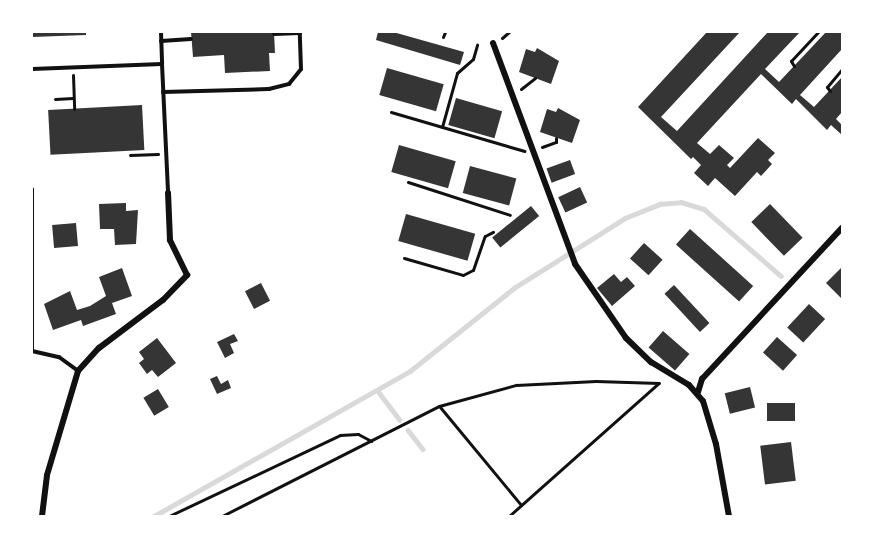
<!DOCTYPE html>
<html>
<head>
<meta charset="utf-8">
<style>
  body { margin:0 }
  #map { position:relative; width:874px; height:548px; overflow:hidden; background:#fff; font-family:"DejaVu Sans",sans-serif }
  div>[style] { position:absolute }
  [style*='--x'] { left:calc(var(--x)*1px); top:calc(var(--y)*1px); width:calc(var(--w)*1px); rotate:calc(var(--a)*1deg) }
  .stream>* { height:4.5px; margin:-2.25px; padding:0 2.25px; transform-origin:2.25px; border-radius:2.25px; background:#d9d9d9 }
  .building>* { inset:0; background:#353535; transform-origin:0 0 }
  .path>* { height:3px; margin:-1.5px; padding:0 1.5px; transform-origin:1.5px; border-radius:1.5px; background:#111 }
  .service>* { height:4px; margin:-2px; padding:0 2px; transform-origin:2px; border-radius:2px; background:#111 }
  .minor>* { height:6px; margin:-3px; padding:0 3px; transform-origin:3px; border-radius:3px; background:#111 }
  span { translate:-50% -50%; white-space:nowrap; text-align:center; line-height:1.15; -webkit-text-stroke:5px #fff; paint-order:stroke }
  .frame { position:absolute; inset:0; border:33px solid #fff; pointer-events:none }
</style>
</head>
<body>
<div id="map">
  <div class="stream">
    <div style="--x:378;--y:391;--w:36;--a:53"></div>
    <div style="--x:408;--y:430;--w:24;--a:52"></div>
    <div style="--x:154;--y:516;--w:294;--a:-29.5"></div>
    <div style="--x:410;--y:371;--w:133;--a:-38.6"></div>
    <div style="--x:514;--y:288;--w:131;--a:-32.2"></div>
    <div style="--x:625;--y:218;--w:38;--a:-22"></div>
    <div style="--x:660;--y:204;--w:21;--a:-5"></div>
    <div style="--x:681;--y:202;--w:24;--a:17"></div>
    <div style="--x:704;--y:209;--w:102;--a:41"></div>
  </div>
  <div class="building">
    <div style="clip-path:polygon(32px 32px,86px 32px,86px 35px,32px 37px)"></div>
    <div style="clip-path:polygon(191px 32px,274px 32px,275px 53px,269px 53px,270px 71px,225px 73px,224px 55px,193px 57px)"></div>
    <div style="clip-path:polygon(378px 32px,393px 32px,464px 52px,460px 65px,376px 40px)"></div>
    <div style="clip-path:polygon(707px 32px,740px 32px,661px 117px,677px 131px,768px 32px,800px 32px,765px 69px,779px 82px,826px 32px,842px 32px,842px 49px,800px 95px,814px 107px,842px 77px,842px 112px,836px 119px,842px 125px,842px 135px,831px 125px,827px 130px,796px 99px,792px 104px,761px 74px,697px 143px,710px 154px,719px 145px,734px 158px,727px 165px,730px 168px,758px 138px,775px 153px,768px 160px,772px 164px,761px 176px,757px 172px,735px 196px,715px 178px,708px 186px,694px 173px,701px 165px,693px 157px,691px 159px,638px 107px)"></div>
    <div style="clip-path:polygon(537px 48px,559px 61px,551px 84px,519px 72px,526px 49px,535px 52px)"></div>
    <div style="left:387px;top:68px;width:59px;height:28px;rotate:16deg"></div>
    <div style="left:456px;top:98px;width:48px;height:28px;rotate:16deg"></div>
    <div style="left:142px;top:105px;width:45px;height:94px;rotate:87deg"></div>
    <div style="clip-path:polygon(558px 108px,580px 120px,572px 143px,540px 132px,547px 109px,556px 112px)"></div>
    <div style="left:399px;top:145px;width:59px;height:28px;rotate:16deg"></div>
    <div style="left:570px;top:160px;width:15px;height:25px;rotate:70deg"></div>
    <div style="left:470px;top:166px;width:48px;height:28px;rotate:15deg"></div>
    <div style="left:580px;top:187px;width:17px;height:24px;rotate:65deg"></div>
    <div style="clip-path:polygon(126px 203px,126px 211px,138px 210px,136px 244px,115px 245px,114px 229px,100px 229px,99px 204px)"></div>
    <div style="left:770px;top:204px;width:47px;height:26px;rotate:46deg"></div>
    <div style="left:531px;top:206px;width:13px;height:50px;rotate:51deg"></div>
    <div style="left:406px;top:214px;width:72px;height:28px;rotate:16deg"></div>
    <div style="left:76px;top:223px;width:23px;height:24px;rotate:85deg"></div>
    <div style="left:690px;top:229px;width:85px;height:21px;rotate:42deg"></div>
    <div style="left:644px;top:243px;width:25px;height:21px;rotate:42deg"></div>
    <div style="clip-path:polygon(122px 268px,132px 296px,112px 303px,116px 314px,83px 326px,81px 320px,53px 330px,44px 304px,70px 291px,77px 310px,90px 306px,106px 296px,99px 277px)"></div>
    <div style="clip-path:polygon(841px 268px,842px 270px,842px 299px,826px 283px)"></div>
    <div style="clip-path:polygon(614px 274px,621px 282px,627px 277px,635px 286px,612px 306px,597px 288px)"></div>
    <div style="left:261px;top:283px;width:20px;height:18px;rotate:63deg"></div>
    <div style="left:674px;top:285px;width:52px;height:13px;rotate:47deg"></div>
    <div style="left:809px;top:304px;width:22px;height:32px;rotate:43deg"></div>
    <div style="left:663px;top:331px;width:35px;height:22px;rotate:41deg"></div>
    <div style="clip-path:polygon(234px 334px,238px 341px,230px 344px,234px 353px,225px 358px,217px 342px)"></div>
    <div style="left:777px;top:337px;width:27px;height:21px;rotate:42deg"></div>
    <div style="clip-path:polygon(157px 338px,176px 363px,158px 377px,152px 370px,147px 374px,139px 363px,144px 359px,139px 352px)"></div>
    <div style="clip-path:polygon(217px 376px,221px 384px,228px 380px,231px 388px,217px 394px,210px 379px)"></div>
    <div style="left:750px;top:387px;width:21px;height:26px;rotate:76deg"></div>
    <div style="left:158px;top:389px;width:21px;height:17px;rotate:59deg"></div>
    <div style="left:795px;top:403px;width:18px;height:28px;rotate:90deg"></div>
    <div style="left:791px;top:442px;width:39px;height:31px;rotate:83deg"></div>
  </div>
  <div class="path">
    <div style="--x:443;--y:37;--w:5;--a:-68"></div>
    <div style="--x:502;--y:38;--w:9;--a:-41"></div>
    <div style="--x:794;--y:66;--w:6;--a:-121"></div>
    <div style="--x:791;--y:61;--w:40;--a:-47"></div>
    <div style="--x:73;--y:75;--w:34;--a:88"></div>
    <div style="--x:521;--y:89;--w:18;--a:-38"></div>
    <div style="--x:830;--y:91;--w:5;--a:-127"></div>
    <div style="--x:827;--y:87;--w:23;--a:-50"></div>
    <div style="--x:55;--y:99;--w:18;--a:-3"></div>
    <div style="--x:391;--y:112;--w:139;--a:16.3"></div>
    <div style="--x:442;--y:127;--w:56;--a:-74.5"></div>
    <div style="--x:457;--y:73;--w:21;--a:-41"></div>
    <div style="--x:473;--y:59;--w:15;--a:-74"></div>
    <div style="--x:542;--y:147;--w:15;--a:-20"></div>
    <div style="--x:556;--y:142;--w:4;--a:-90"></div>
    <div style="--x:130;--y:155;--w:28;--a:-2"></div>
    <div style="--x:408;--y:182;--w:107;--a:17.9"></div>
    <div style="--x:404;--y:258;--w:61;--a:16.1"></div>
    <div style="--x:463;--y:275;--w:11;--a:-27"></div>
    <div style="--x:473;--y:270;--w:36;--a:-71"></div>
    <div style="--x:485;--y:236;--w:9;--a:-27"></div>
    <div style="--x:440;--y:407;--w:127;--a:50.4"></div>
    <div style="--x:169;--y:516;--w:189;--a:-25.3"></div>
    <div style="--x:340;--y:435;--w:18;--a:-3"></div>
    <div style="--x:358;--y:434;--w:15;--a:28"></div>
    <div style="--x:222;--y:516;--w:243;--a:-26.9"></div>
    <div style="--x:439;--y:406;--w:80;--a:-15.3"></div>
    <div style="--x:516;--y:385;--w:80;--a:-2.9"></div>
    <div style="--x:596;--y:381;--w:63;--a:1.8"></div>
    <div style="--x:509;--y:516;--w:200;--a:-41.6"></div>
  </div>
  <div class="service">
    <div style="--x:161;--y:32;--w:32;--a:88"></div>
    <div style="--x:274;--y:34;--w:26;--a:-2"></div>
    <div style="--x:161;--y:41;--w:30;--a:-4"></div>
    <div style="--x:32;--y:69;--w:130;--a:-2.2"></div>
    <div style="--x:162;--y:64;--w:129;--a:87.3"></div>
    <div style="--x:163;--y:92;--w:106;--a:-1.6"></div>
    <div style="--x:269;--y:89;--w:21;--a:-14"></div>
    <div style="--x:289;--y:84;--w:19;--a:-51"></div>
    <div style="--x:301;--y:69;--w:37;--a:-92"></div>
    <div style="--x:32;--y:189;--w:162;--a:90"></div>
    <div style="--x:32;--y:351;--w:28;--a:13"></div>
    <div style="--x:59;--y:357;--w:24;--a:36"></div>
  </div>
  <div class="minor">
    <div style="--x:493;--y:43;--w:236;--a:69.6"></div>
    <div style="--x:575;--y:264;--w:90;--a:55.4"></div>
    <div style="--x:626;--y:338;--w:35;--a:44"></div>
    <div style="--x:651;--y:362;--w:44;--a:31.2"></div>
    <div style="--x:689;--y:385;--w:21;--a:49"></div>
    <div style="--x:703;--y:401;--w:45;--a:73.2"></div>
    <div style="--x:716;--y:444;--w:73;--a:79.8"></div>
    <div style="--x:698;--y:392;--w:14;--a:-73"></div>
    <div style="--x:702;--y:379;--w:206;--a:-47.2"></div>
    <div style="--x:42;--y:516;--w:41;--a:-83"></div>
    <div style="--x:47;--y:475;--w:109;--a:-73.4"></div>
    <div style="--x:78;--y:371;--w:31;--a:-48"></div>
    <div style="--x:99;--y:348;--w:80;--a:-36.9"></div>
    <div style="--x:163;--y:300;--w:35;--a:-46"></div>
    <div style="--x:187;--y:275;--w:39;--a:-116"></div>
    <div style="--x:170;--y:240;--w:47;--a:-92.4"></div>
  </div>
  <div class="frame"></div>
</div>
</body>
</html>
